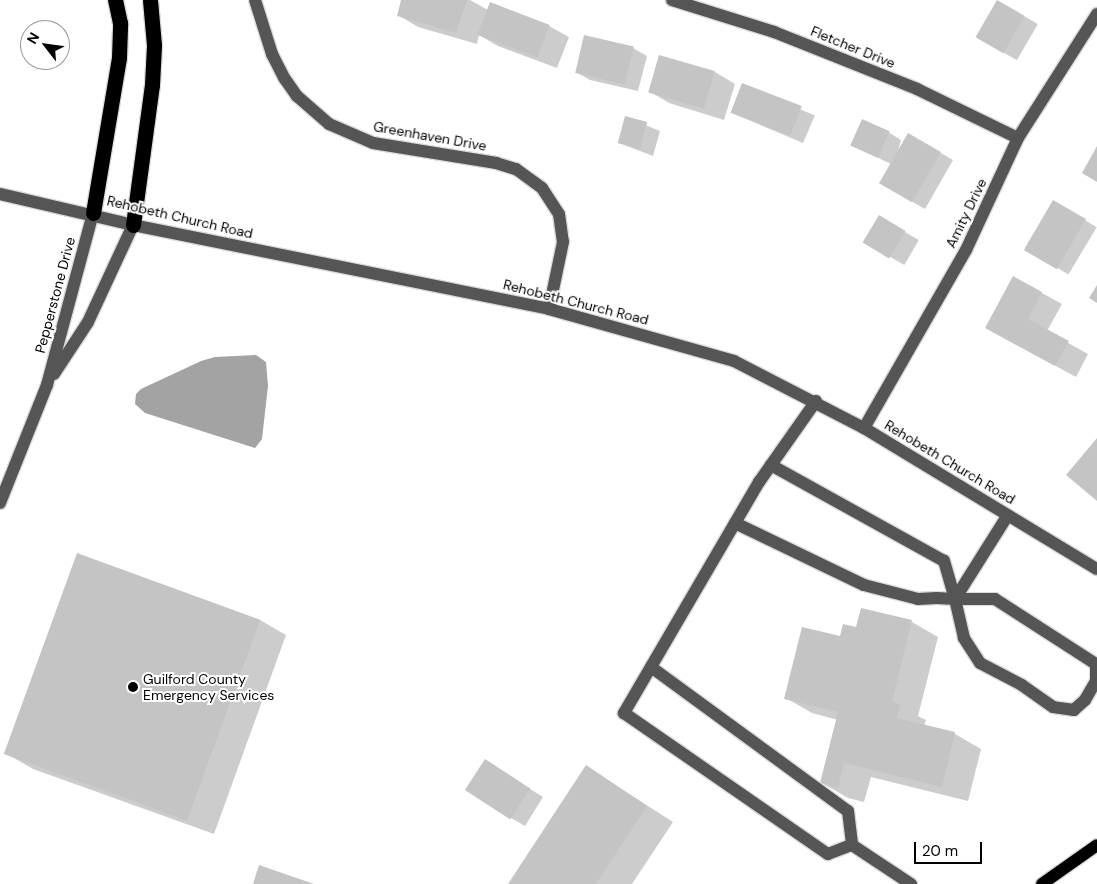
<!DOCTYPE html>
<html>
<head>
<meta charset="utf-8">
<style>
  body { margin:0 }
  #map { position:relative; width:1097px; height:884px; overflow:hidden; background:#fff; font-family:"DM Sans",sans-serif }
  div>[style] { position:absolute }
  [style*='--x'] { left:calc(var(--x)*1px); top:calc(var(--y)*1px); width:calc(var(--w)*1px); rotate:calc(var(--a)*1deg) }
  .water>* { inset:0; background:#a3a3a3 }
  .shadow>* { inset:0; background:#0003; transform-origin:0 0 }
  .building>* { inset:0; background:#c4c4c4; transform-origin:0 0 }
  .roads { filter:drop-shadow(1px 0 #dbdbdb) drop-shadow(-1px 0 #dbdbdb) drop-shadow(0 1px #dbdbdb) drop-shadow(0 -1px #dbdbdb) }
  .minor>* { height:12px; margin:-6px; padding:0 6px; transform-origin:6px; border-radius:6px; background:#555 }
  .major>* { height:12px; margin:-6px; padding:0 6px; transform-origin:6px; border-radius:6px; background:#000 }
  .highway>* { height:15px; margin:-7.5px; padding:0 7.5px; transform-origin:7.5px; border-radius:7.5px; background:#000 }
  .dots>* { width:14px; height:14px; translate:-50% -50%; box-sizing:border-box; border:2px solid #fff; border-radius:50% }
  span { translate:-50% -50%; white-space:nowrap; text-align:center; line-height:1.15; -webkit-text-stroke:4px #fff; paint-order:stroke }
  .street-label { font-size:14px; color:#000 }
  .poi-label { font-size:14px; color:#000 }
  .left { translate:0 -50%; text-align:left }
  .north { position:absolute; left:20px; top:20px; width:50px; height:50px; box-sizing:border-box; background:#fff; border:1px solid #999; border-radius:50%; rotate:300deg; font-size:14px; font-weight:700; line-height:20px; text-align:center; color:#000 }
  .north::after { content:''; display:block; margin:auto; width:18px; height:22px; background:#000; clip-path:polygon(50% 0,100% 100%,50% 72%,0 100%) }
  .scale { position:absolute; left:914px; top:842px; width:68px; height:22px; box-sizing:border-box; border:2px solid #000; border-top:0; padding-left:6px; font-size:15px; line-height:18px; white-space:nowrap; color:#000; -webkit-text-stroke:4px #fff; paint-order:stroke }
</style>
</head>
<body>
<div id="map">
  <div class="water">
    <div style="clip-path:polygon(256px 355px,266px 362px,268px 386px,262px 439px,255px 448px,145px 413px,135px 404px,136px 394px,141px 389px,201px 361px,215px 357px)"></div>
  </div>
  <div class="shadow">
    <div style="clip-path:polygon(403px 0,470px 0,488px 10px,549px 26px,569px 37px,557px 68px,498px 46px,479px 35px,477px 44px,418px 27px,398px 15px)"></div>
    <div style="left:998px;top:1px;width:46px;height:42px;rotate:30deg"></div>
    <div style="clip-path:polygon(633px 48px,647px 56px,638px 91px,590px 80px,576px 72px)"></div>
    <div style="clip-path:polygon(659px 56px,715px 72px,735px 84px,724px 120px,669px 103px,649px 91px)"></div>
    <div style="left:743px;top:85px;width:78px;height:30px;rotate:23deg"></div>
    <div style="clip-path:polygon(626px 117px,660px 131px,653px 156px,619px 143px)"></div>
    <div style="clip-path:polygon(888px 132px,901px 140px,898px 151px,908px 134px,953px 160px,925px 209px,880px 183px,891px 164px,851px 145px)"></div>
    <div style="left:1053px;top:201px;width:51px;height:55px;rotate:31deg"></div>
    <div style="left:879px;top:217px;width:46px;height:29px;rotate:30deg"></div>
    <div style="clip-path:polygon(1013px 277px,1062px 304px,1047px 331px,1088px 354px,1076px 377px,1006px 339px)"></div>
    <div style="clip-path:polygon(260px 620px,286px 635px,214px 834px,33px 769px,7px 754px)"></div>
    <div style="clip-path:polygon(912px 622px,938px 637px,918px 716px,926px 720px,924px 726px,955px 734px,981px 749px,968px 801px,871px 777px,864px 802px,848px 798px,822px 783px,838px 720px,812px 713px,786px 698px,841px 638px,857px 629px)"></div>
    <div style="clip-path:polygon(587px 767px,673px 822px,632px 884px,509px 884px)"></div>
    <div style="clip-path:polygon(498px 769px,543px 797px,525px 826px,511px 818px)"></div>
  </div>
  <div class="building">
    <div style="clip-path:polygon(401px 0,467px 0,456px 33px,397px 16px)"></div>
    <div style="left:997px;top:0;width:32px;height:43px;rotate:30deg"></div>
    <div style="left:490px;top:2px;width:64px;height:35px;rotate:21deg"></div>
    <div style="left:584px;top:35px;width:51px;height:39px;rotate:13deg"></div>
    <div style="left:659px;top:55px;width:58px;height:39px;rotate:16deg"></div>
    <div style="left:742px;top:83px;width:64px;height:32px;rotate:21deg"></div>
    <div style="left:625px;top:116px;width:23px;height:28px;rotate:15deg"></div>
    <div style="left:862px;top:119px;width:30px;height:29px;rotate:24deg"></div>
    <div style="left:908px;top:133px;width:38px;height:58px;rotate:30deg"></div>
    <div style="clip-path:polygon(1097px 146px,1097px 182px,1082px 173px)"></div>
    <div style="left:1053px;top:200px;width:38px;height:58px;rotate:30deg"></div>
    <div style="left:879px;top:215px;width:31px;height:32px;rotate:31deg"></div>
    <div style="clip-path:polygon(1013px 276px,1042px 292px,1028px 319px,1069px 341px,1055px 366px,985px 328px)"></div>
    <div style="clip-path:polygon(1097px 285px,1097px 303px,1089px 298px)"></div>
    <div style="clip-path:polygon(1097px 438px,1097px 501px,1066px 475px)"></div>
    <div style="left:77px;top:553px;width:195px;height:214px;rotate:20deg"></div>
    <div style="clip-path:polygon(861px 608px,912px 620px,892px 702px,900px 704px,897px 718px,955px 732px,942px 787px,844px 763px,838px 788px,820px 783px,838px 712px,784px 699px,802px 627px,840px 636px,843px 624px,856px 627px)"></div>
    <div style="left:485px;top:759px;width:54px;height:37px;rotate:33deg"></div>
    <div style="clip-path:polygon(586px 765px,647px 806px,596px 884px,508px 884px)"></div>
    <div style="clip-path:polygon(259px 865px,314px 884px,253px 884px)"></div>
  </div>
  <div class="roads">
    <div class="minor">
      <div style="--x:255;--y:0;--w:57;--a:72.5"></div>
      <div style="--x:272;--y:54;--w:28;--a:63"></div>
      <div style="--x:285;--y:79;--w:21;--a:55"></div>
      <div style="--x:297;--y:96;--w:43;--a:41.2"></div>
      <div style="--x:329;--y:124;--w:48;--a:23.4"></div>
      <div style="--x:373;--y:143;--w:125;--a:9.2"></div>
      <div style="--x:496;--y:163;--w:21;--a:17"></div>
      <div style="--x:516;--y:169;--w:32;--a:36"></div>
      <div style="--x:542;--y:188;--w:31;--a:57"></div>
      <div style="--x:559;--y:214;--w:28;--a:82"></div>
      <div style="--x:563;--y:242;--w:68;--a:101.8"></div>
      <div style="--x:672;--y:0;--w:107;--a:17.4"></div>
      <div style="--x:774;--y:32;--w:154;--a:21.7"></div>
      <div style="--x:917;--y:89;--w:112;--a:25.9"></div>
      <div style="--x:0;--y:194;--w:137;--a:13.1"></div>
      <div style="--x:133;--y:225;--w:424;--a:11.4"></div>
      <div style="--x:549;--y:309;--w:192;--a:15.7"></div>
      <div style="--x:734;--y:361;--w:146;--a:27.3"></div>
      <div style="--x:864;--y:428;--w:272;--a:31.2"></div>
      <div style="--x:54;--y:374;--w:62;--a:-56.8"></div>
      <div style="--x:88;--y:322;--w:107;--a:-65.1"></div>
      <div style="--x:816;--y:401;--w:99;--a:125.1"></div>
      <div style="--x:759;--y:482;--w:268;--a:120.3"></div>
      <div style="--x:624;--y:713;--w:248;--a:34.7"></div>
      <div style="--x:828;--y:854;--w:26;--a:-21"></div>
      <div style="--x:852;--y:845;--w:71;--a:33.5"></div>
      <div style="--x:864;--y:428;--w:205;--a:-60.2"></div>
      <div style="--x:966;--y:250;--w:123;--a:-65.1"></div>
      <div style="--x:1018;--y:138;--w:147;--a:-57.5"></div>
      <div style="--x:0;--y:503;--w:127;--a:-68.3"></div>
      <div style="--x:47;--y:385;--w:178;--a:-75"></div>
      <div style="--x:735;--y:523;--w:143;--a:25.7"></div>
      <div style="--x:864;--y:585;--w:56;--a:14.5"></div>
      <div style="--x:918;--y:599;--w:19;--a:-3"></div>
      <div style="--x:937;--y:598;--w:18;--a:3"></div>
      <div style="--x:955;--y:599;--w:40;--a:0"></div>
      <div style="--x:995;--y:599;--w:120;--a:32.8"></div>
      <div style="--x:1096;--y:664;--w:17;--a:90"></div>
      <div style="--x:1096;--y:681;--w:22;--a:120"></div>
      <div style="--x:1085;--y:700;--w:15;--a:138"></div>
      <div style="--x:1074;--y:710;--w:21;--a:-172"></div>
      <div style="--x:1053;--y:707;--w:38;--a:-145"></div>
      <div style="--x:1022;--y:685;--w:47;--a:-152.4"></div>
      <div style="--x:980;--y:663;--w:30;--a:-123"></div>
      <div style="--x:964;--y:638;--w:40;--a:-103"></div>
      <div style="--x:955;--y:599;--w:40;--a:-106"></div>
      <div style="--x:944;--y:561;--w:198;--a:-151"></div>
      <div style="--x:955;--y:599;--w:99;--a:-57.8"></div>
      <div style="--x:651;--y:667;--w:244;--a:36.2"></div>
      <div style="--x:848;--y:811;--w:34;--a:83"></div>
    </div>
    <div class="major">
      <div style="--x:1042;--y:884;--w:67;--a:-35.3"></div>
    </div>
    <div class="highway">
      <div style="--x:93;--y:213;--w:158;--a:-80.5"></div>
      <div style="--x:119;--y:57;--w:34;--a:-88"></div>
      <div style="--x:120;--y:23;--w:24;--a:-102"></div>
      <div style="--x:133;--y:225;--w:141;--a:-82.3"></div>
      <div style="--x:152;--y:85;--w:40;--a:-87.1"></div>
      <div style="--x:154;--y:45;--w:45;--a:-95.1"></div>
    </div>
  </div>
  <div class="dots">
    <div style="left:133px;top:687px;background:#000"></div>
  </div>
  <div class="street-label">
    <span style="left:853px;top:47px;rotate:22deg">Fletcher Drive</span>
    <span style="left:430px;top:136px;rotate:10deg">Greenhaven Drive</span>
    <span style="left:966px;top:213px;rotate:-64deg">Amity Drive</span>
    <span style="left:180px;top:217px;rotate:13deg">Rehobeth Church Road</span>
    <span style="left:55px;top:295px;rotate:-75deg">Pepperstone Drive</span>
    <span style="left:576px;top:302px;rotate:14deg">Rehobeth Church Road</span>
    <span style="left:950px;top:462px;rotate:31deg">Rehobeth Church Road</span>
  </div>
  <div class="poi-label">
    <span class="left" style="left:143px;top:687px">Guilford County<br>Emergency Services</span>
  </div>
  <div class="north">N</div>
  <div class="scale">20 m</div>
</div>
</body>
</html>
